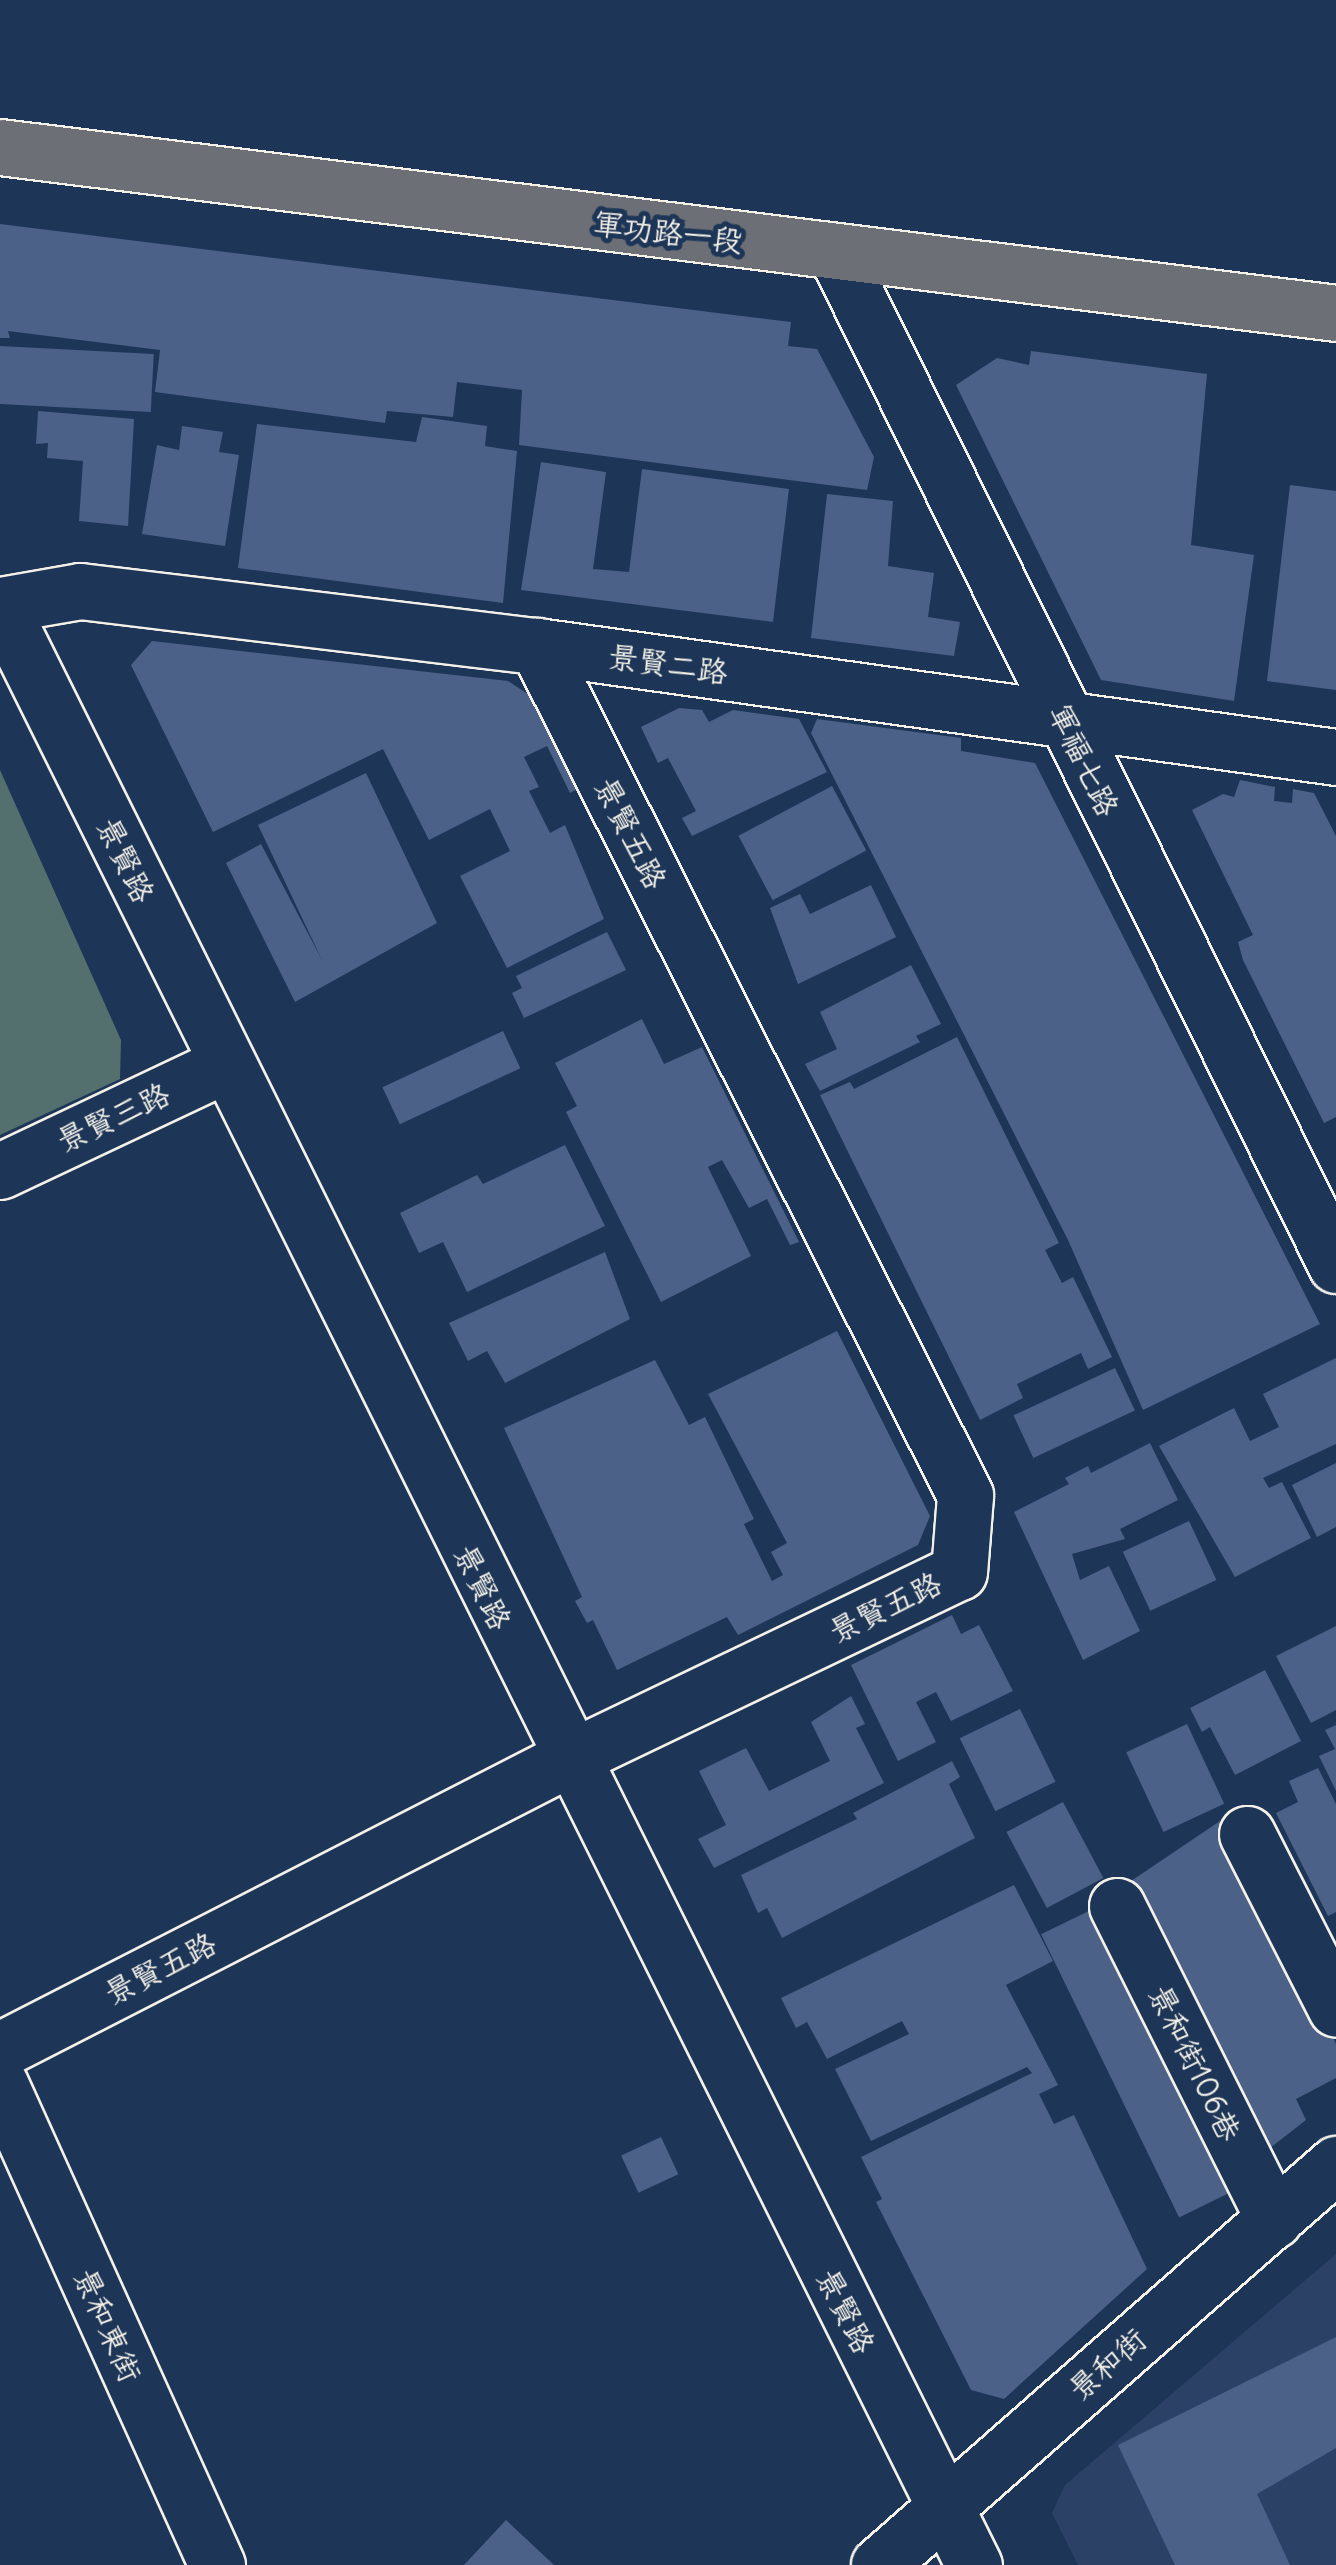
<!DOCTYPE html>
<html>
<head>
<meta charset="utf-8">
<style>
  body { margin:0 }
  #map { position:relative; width:1336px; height:2565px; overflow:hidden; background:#1d3557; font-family:Delius,"LXGW WenKai TC",sans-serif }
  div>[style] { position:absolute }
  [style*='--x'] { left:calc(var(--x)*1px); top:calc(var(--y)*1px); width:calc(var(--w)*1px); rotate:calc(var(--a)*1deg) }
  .built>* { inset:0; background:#2b4266 }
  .green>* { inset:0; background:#53706f }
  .building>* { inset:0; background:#4c6188; transform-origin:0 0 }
  .roads { filter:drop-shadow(2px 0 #f4f1e8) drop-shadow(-2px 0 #f4f1e8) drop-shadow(0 2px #f4f1e8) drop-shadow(0 -2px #f4f1e8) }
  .minor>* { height:55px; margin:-27.5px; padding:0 27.5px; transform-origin:27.5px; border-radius:27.5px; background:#1d3557 }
  .major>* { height:55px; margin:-27.5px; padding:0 27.5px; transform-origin:27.5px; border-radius:27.5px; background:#6c6f75 }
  span { translate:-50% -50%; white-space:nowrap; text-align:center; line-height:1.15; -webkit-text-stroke:10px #1d3557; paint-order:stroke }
  .street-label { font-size:30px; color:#f4f1e8 }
</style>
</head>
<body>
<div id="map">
  <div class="built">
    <div style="clip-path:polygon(1336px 2254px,1336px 2565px,1078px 2565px,1052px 2513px,1065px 2485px)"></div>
  </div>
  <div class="green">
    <div style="clip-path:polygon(0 770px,121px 1040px,120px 1079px,0 1135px)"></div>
  </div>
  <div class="building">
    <div style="clip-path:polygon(0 224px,791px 322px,788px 346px,817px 349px,874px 457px,867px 490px,519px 445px,522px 390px,457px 382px,453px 417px,387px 411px,385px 423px,155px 392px,160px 350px,8px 331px,10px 338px,0 338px)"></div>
    <div style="left:0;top:346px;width:154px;height:58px;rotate:3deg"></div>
    <div style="clip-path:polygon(1031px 351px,1207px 374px,1191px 545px,1254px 555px,1234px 701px,1101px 680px,956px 385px,997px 358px,1029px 365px)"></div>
    <div style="clip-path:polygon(38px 411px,134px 419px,128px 526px,79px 521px,83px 461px,47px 458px,48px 443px,36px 444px)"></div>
    <div style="clip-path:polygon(422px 417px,487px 426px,485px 446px,517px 451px,503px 603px,238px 568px,257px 424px,416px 442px)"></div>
    <div style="clip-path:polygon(182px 426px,223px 432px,219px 452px,239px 455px,225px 546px,142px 534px,157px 445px,179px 450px)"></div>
    <div style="clip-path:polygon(541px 462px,606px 472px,593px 569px,629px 572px,642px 469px,789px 489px,773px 622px,521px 590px)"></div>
    <div style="clip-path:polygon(1290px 485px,1336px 491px,1336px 690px,1267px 681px)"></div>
    <div style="clip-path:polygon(827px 494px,893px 501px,888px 566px,934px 573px,928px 617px,960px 622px,954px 656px,811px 638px)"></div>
    <div style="clip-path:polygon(152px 641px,508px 681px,540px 702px,581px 787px,570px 793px,547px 746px,524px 757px,539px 787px,529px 791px,550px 833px,565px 825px,604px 919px,507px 968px,460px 876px,510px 851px,490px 809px,429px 840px,383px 749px,213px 832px,131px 665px)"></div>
    <div style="clip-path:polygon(679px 708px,702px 710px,709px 722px,733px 710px,799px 719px,827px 772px,692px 836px,682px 818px,696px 811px,668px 758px,658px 763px,641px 727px)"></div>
    <div style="clip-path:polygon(817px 719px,961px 738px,961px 751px,1035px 763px,1320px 1324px,1143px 1410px,1068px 1240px,811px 733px)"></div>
    <div style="clip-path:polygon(366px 773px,437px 923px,295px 1002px,226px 863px,261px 844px,322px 960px,258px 825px)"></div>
    <div style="clip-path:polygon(1240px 780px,1275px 787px,1274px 801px,1292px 803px,1293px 789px,1314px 793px,1336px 836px,1336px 1117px,1324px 1123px,1243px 960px,1238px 942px,1253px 935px,1192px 810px,1223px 794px,1234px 797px)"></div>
    <div style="left:832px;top:786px;width:73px;height:106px;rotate:62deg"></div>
    <div style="clip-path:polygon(871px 885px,896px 937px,798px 984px,770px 908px,800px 894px,810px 914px)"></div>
    <div style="clip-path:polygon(607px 932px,626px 970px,524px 1018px,512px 993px,522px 988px,516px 976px)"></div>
    <div style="clip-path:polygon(911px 965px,941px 1024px,916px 1036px,920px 1042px,820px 1091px,805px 1064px,837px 1049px,820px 1012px)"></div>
    <div style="clip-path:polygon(642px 1019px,664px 1064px,702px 1047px,799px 1242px,790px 1245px,767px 1199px,749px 1208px,722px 1160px,708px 1167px,751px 1256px,661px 1302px,566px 1112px,577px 1106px,555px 1063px)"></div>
    <div style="left:503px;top:1031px;width:41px;height:133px;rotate:65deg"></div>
    <div style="clip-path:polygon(957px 1037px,1059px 1243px,1045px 1250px,1062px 1283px,1073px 1277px,1112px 1357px,1088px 1369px,1081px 1353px,1017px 1384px,1023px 1398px,980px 1420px,820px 1095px,850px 1082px,854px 1089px)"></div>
    <div style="clip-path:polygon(565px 1145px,605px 1226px,467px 1292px,443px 1242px,419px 1253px,400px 1213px,477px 1175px,483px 1184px)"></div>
    <div style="clip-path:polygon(605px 1252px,630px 1319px,505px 1383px,487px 1351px,468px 1361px,449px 1323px)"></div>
    <div style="clip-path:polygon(837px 1331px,930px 1516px,918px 1545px,738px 1635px,727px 1617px,617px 1670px,593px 1620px,587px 1623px,575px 1601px,582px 1597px,504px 1428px,655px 1360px,689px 1425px,705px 1417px,754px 1519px,744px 1524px,772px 1581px,783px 1575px,771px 1552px,787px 1543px,708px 1394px)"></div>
    <div style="clip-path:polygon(1336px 1358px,1336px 1444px,1263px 1478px,1269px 1488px,1282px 1482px,1311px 1538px,1235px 1577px,1159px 1446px,1234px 1408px,1250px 1441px,1279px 1427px,1263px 1394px)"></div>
    <div style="left:1115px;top:1368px;width:47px;height:112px;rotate:65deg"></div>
    <div style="clip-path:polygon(1150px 1443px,1178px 1500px,1120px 1529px,1125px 1539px,1072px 1554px,1080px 1580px,1109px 1566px,1140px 1631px,1083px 1660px,1014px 1512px,1069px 1484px,1065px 1478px,1088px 1466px,1091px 1473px)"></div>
    <div style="clip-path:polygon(1336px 1463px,1336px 1527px,1317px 1537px,1292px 1485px)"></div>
    <div style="left:1189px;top:1521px;width:65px;height:73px;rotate:65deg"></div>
    <div style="clip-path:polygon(952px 1615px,961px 1634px,979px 1625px,1013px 1691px,951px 1721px,936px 1692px,916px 1702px,936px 1742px,898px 1761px,851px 1665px)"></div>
    <div style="clip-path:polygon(1336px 1626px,1336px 1710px,1311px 1723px,1276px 1656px)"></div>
    <div style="clip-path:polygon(1265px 1670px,1301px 1741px,1235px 1775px,1210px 1727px,1202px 1732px,1190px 1708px)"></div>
    <div style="clip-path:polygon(851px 1696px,865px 1724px,856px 1728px,884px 1783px,714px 1868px,698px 1839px,726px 1825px,699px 1771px,746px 1748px,769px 1791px,830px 1761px,811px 1722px)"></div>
    <div style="left:1020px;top:1709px;width:81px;height:67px;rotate:64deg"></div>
    <div style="left:1187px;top:1724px;width:88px;height:67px;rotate:65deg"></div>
    <div style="clip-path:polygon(1336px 1725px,1336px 1791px,1319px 1756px,1335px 1749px,1325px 1730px)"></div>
    <div style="clip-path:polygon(952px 1761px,960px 1777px,949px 1784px,975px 1838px,782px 1938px,767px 1908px,758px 1913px,741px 1875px,857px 1819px,853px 1813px)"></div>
    <div style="clip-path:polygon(1318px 1768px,1336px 1804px,1336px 1912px,1328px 1916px,1276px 1813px,1298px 1802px,1289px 1781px)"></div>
    <div style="left:1063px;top:1802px;width:86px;height:64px;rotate:62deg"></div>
    <div style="clip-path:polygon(1226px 1817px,1336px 2044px,1336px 2078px,1296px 2099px,1306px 2120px,1265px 2152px,1131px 1881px)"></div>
    <div style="clip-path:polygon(1014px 1885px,1053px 1961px,1006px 1985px,1058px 2085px,1039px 2094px,1054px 2124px,1074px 2115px,1147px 2269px,1004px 2399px,971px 2390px,876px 2202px,882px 2199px,861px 2157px,1032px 2073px,1027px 2067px,871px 2141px,835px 2069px,909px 2034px,902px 2021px,827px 2059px,807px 2022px,796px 2028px,781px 1998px)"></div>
    <div style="left:1095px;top:1908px;width:315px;height:60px;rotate:64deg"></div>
    <div style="left:661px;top:2137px;width:41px;height:44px;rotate:65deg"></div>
    <div style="clip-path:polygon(1336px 2337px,1336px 2448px,1257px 2494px,1290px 2565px,1175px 2565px,1118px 2445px)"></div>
    <div style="clip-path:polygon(506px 2520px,554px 2565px,464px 2565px)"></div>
  </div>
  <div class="roads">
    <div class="minor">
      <div style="--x:836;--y:254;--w:1128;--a:63.68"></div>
      <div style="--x:0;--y:605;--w:2189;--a:63.58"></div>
      <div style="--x:0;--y:605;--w:81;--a:-9.9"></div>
      <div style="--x:80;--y:591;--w:460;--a:6.9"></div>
      <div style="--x:537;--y:646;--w:807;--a:7.91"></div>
      <div style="--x:0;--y:1171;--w:250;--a:-25.3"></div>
      <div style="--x:1247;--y:1834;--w:196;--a:63"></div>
      <div style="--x:1117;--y:1906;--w:351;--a:63.4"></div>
      <div style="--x:0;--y:2050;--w:638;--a:-27.13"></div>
      <div style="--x:568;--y:1759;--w:433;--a:-25.6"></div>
      <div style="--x:959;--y:1572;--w:77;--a:-85.5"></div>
      <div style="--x:965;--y:1495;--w:951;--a:-116.75"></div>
      <div style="--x:0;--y:2084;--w:528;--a:65.72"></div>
      <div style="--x:879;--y:2565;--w:608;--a:-41.27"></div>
    </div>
    <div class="major">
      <div style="--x:0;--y:147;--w:1346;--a:7.08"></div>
    </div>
  </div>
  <div class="street-label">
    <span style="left:668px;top:232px;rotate:7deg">軍功路一段</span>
    <span style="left:668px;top:664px;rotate:8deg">景賢二路</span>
    <span style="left:1084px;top:760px;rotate:64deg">軍福七路</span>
    <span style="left:631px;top:833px;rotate:63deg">景賢五路</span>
    <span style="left:126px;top:860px;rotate:64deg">景賢路</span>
    <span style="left:113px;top:1117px;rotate:-25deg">景賢三路</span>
    <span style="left:483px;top:1587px;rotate:64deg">景賢路</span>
    <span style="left:885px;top:1607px;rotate:-26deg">景賢五路</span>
    <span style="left:160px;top:1968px;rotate:-27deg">景賢五路</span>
    <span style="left:1195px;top:2063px;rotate:64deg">景和街106巷</span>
    <span style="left:846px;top:2311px;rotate:63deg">景賢路</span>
    <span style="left:108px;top:2325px;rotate:66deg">景和東街</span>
    <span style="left:1107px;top:2364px;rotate:-41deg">景和街</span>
  </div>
</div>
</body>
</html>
